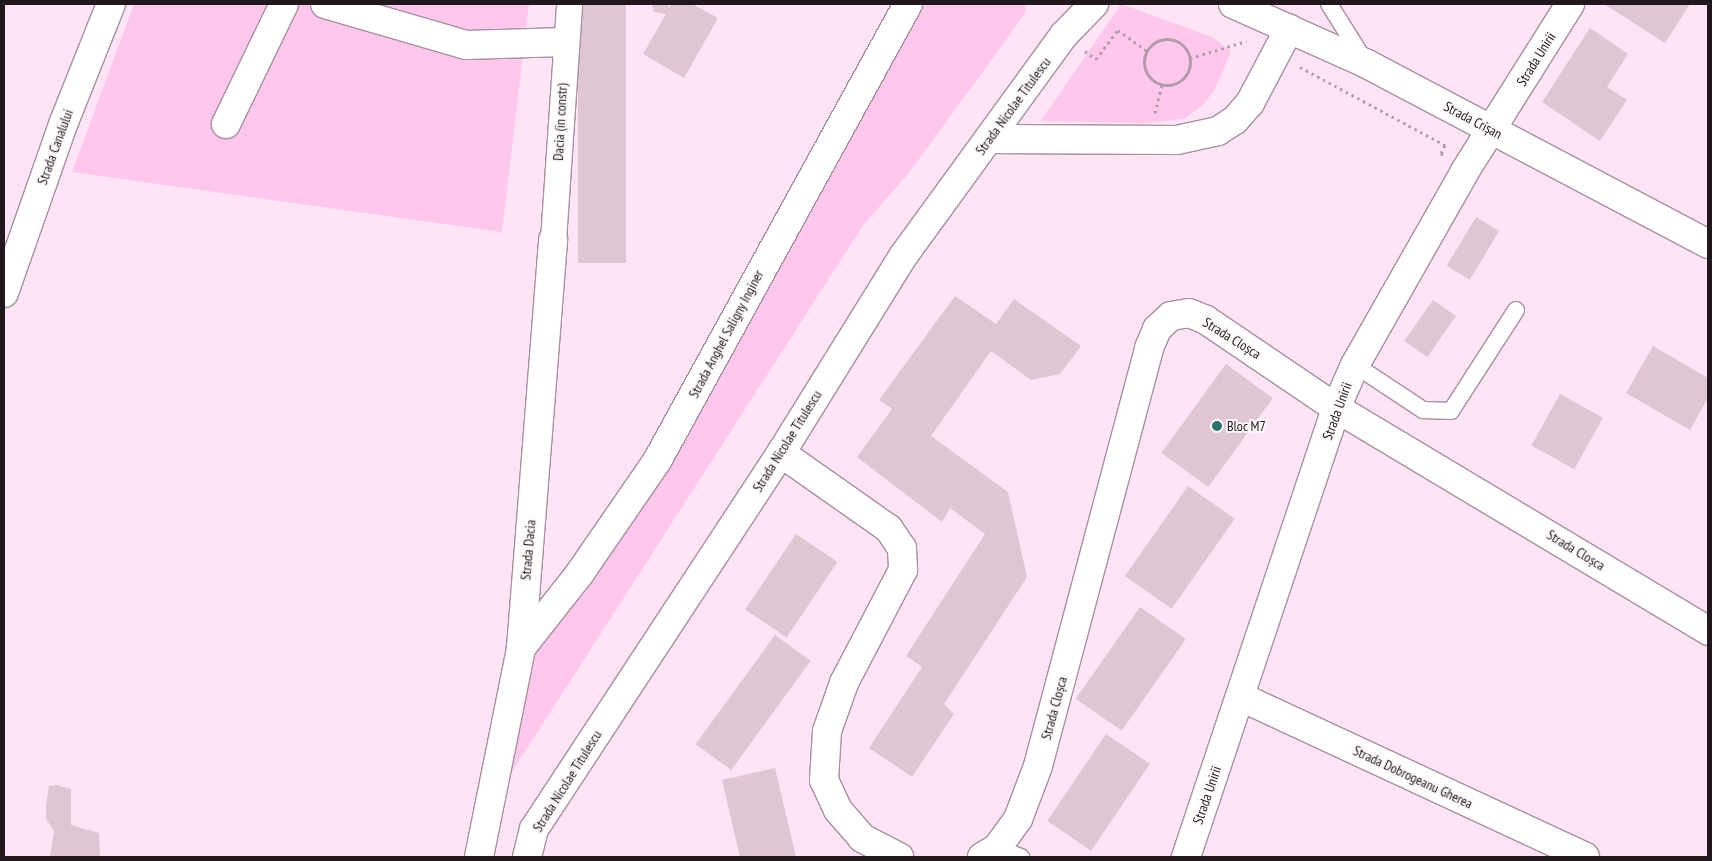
<!DOCTYPE html>
<html>
<head>
<meta charset="utf-8">
<style>
  body { margin:0 }
  #map { position:relative; width:1712px; height:861px; overflow:hidden; background:#fee4f4; font-family:"PT Sans Narrow",sans-serif }
  div>[style] { position:absolute }
  [style*='--x'] { left:calc(var(--x)*1px); top:calc(var(--y)*1px); width:calc(var(--w)*1px); rotate:calc(var(--a)*1deg) }
  .green>* { inset:0; background:#ffc7ec }
  .building>* { inset:0; background:#dec6d5; transform-origin:0 0 }
  .path>* { height:3px; margin-top:-1.5px; transform-origin:0; background:repeating-linear-gradient(90deg,#b19da9 0 2.5px,transparent 0 6.5px) }
  .path>.ring { margin:-1.5px; padding:0; box-sizing:content-box; background:none; border:3px solid #b19da9; border-radius:50% }
  .roads { filter:drop-shadow(1px 0 #a7909f) drop-shadow(-1px 0 #a7909f) drop-shadow(0 1px #a7909f) drop-shadow(0 -1px #a7909f) }
  .service>* { height:16px; margin:-8px; padding:0 8px; transform-origin:8px; border-radius:8px; background:#fff }
  .pedestrian>* { height:25px; margin:-12.5px; padding:0 12.5px; transform-origin:12.5px; border-radius:12.5px; background:#fff }
  .minor>* { height:28px; margin:-14px; padding:0 14px; transform-origin:14px; border-radius:14px; background:#fff }
  .tertiary>* { height:28px; margin:-14px; padding:0 14px; transform-origin:14px; border-radius:14px; background:#fff }
  .secondary>* { height:28px; margin:-14px; padding:0 14px; transform-origin:14px; border-radius:14px; background:#fff }
  .dots>* { width:14px; height:14px; translate:-50% -50%; box-sizing:border-box; border:2px solid #fdf8fb; border-radius:50% }
  span { translate:-50% -50%; white-space:nowrap; text-align:center; line-height:1.15; -webkit-text-stroke:4px #fdf8fb; paint-order:stroke }
  .street-label { font-size:14px; color:#20181d }
  .poi-label { font-size:14px; color:#20181d }
  .left { translate:0 -50%; text-align:left }
  .frame { position:absolute; inset:0; border:5px solid #20181d; pointer-events:none }
</style>
</head>
<body>
<div id="map">
  <div class="green">
    <div style="clip-path:polygon(134px 4px,529px 4px,502px 232px,72px 172px)"></div>
    <div style="clip-path:polygon(908px 4px,1026px 4px,1025px 13px,1004px 43px,908px 174px,864px 224px,479px 823px,534px 632px,705px 360px)"></div>
    <div style="clip-path:polygon(1121px 4px,1212px 37px,1231px 51px,1215px 89px,1204px 104px,1184px 119px,1143px 123px,1041px 121px)"></div>
  </div>
  <div class="building">
    <div style="left:578px;top:4px;width:48px;height:259px"></div>
    <div style="clip-path:polygon(652px 4px,668px 4px,669px 8px,672px 4px,692px 4px,718px 18px,684px 78px,643px 54px,666px 14px,654px 12px)"></div>
    <div style="clip-path:polygon(1604px 4px,1690px 4px,1665px 43px)"></div>
    <div style="clip-path:polygon(1590px 28px,1628px 54px,1607px 87px,1627px 100px,1600px 141px,1542px 102px)"></div>
    <div style="left:1476px;top:217px;width:27px;height:57px;rotate:31deg"></div>
    <div style="clip-path:polygon(955px 296px,996px 324px,1014px 299px,1081px 346px,1060px 374px,1031px 380px,991px 351px,931px 436px,1008px 492px,1027px 577px,944px 704px,954px 714px,912px 777px,869px 748px,922px 667px,906px 656px,985px 534px,950px 508px,942px 522px,857px 457px,892px 409px,879px 400px)"></div>
    <div style="left:1433px;top:300px;width:28px;height:50px;rotate:35deg"></div>
    <div style="clip-path:polygon(1653px 346px,1708px 378px,1708px 398px,1690px 430px,1626px 393px)"></div>
    <div style="left:1226px;top:364px;width:58px;height:110px;rotate:36deg"></div>
    <div style="left:1560px;top:394px;width:49px;height:59px;rotate:29deg"></div>
    <div style="left:1188px;top:486px;width:57px;height:110px;rotate:35deg"></div>
    <div style="left:796px;top:534px;width:50px;height:91px;rotate:34deg"></div>
    <div style="left:1140px;top:607px;width:56px;height:112px;rotate:35deg"></div>
    <div style="left:775px;top:635px;width:44px;height:135px;rotate:36deg"></div>
    <div style="left:1106px;top:734px;width:53px;height:105px;rotate:34deg"></div>
    <div style="clip-path:polygon(775px 768px,796px 857px,740px 857px,722px 780px)"></div>
    <div style="clip-path:polygon(57px 785px,71px 789px,71px 825px,99px 833px,100px 857px,50px 857px,54px 831px,46px 819px,46px 806px,49px 786px)"></div>
  </div>
  <div class="path">
    <div class="ring" style="left:1144px;top:39px;width:43px;height:43px"></div>
    <div style="--x:1085;--y:51;--w:14;--a:36"></div>
    <div style="--x:1096;--y:59;--w:36;--a:-53"></div>
    <div style="--x:1118;--y:30;--w:36;--a:36"></div>
    <div style="--x:1190;--y:58;--w:59;--a:-16.6"></div>
    <div style="--x:1300;--y:67;--w:165;--a:28.3"></div>
    <div style="--x:1445;--y:145;--w:9;--a:117"></div>
    <div style="--x:1441;--y:153;--w:4;--a:34"></div>
    <div style="--x:1155;--y:113;--w:29;--a:-76"></div>
  </div>
  <div class="roads">
    <div class="service">
      <div style="--x:1329;--y:4;--w:70;--a:57.9"></div>
      <div style="--x:1355;--y:365;--w:82;--a:33.5"></div>
      <div style="--x:1423;--y:410;--w:28;--a:2"></div>
      <div style="--x:1451;--y:411;--w:120;--a:-57.2"></div>
      <div style="--x:997;--y:848;--w:26;--a:21"></div>
    </div>
    <div class="pedestrian">
      <div style="--x:553;--y:240;--w:237;--a:-86.1"></div>
    </div>
    <div class="minor">
      <div style="--x:325;--y:4;--w:147;--a:16.2"></div>
      <div style="--x:466;--y:45;--w:99;--a:-1.7"></div>
      <div style="--x:226;--y:124;--w:133;--a:-64.2"></div>
      <div style="--x:781;--y:453;--w:132;--a:35.1"></div>
      <div style="--x:889;--y:529;--w:23;--a:56"></div>
      <div style="--x:902;--y:548;--w:22;--a:87"></div>
      <div style="--x:903;--y:570;--w:127;--a:117.6"></div>
      <div style="--x:844;--y:683;--w:51;--a:109.5"></div>
      <div style="--x:827;--y:731;--w:49;--a:93.5"></div>
      <div style="--x:824;--y:780;--w:33;--a:65"></div>
      <div style="--x:838;--y:810;--w:37;--a:49"></div>
      <div style="--x:862;--y:838;--w:42;--a:27.2"></div>
      <div style="--x:521;--y:648;--w:409;--a:-85.5"></div>
      <div style="--x:1241;--y:697;--w:379;--a:24.9"></div>
      <div style="--x:982;--y:857;--w:17;--a:-31"></div>
      <div style="--x:997;--y:848;--w:36;--a:-54"></div>
      <div style="--x:1018;--y:819;--w:57;--a:-69.3"></div>
      <div style="--x:1038;--y:766;--w:432;--a:-75.1"></div>
      <div style="--x:1149;--y:348;--w:21;--a:-67"></div>
      <div style="--x:1157;--y:329;--w:19;--a:-43"></div>
      <div style="--x:1171;--y:316;--w:18;--a:-9"></div>
      <div style="--x:1189;--y:313;--w:18;--a:22"></div>
      <div style="--x:1206;--y:320;--w:157;--a:34.1"></div>
      <div style="--x:1336;--y:408;--w:434;--a:30.9"></div>
    </div>
    <div class="tertiary">
      <div style="--x:4;--y:293;--w:181;--a:-70.7"></div>
      <div style="--x:64;--y:122;--w:127;--a:-68.3"></div>
      <div style="--x:479;--y:857;--w:213;--a:-78.6"></div>
      <div style="--x:521;--y:648;--w:95;--a:-51.8"></div>
      <div style="--x:580;--y:573;--w:136;--a:-55.5"></div>
      <div style="--x:657;--y:461;--w:521;--a:-61.22"></div>
      <div style="--x:1186;--y:857;--w:473;--a:-71.5"></div>
      <div style="--x:1336;--y:408;--w:47;--a:-66.2"></div>
      <div style="--x:1355;--y:365;--w:223;--a:-60.4"></div>
      <div style="--x:1465;--y:171;--w:197;--a:-57.8"></div>
    </div>
    <div class="secondary">
      <div style="--x:1233;--y:4;--w:147;--a:24.1"></div>
      <div style="--x:1367;--y:64;--w:386;--a:27.8"></div>
      <div style="--x:990;--y:139;--w:187;--a:0.3"></div>
      <div style="--x:1177;--y:140;--w:42;--a:-12.4"></div>
      <div style="--x:1218;--y:131;--w:20;--a:-33"></div>
      <div style="--x:1235;--y:120;--w:23;--a:-49"></div>
      <div style="--x:1250;--y:103;--w:84;--a:-62.2"></div>
      <div style="--x:527;--y:857;--w:29;--a:-76"></div>
      <div style="--x:534;--y:829;--w:450;--a:-56.7"></div>
      <div style="--x:781;--y:453;--w:233;--a:-58.2"></div>
      <div style="--x:904;--y:255;--w:272;--a:-54"></div>
      <div style="--x:1064;--y:35;--w:43;--a:-45.9"></div>
    </div>
  </div>
  <div class="dots">
    <div style="left:1217px;top:426px;background:#29726e"></div>
  </div>
  <div class="street-label">
    <span style="left:1536px;top:59px;rotate:-58deg">Strada Unirii</span>
    <span style="left:1013px;top:106px;rotate:-54deg">Strada Nicolae Titulescu</span>
    <span style="left:1473px;top:120px;rotate:28deg">Strada Crișan</span>
    <span style="left:560px;top:122px;rotate:-87deg">Dacia (in constr)</span>
    <span style="left:55px;top:147px;rotate:-70deg">Strada Canalului</span>
    <span style="left:726px;top:334px;rotate:-62deg">Strada Anghel Saligny Inginer</span>
    <span style="left:1232px;top:338px;rotate:32deg">Strada Cloșca</span>
    <span style="left:1337px;top:411px;rotate:-70deg">Strada Unirii</span>
    <span style="left:787px;top:441px;rotate:-58deg">Strada Nicolae Titulescu</span>
    <span style="left:528px;top:550px;rotate:-85deg">Strada Dacia</span>
    <span style="left:1576px;top:550px;rotate:31deg">Strada Cloșca</span>
    <span style="left:1054px;top:708px;rotate:-75deg">Strada Cloșca</span>
    <span style="left:1413px;top:777px;rotate:25deg">Strada Dobrogeanu Gherea</span>
    <span style="left:567px;top:781px;rotate:-58deg">Strada Nicolae Titulescu</span>
    <span style="left:1207px;top:795px;rotate:-71deg">Strada Unirii</span>
  </div>
  <div class="poi-label">
    <span class="left" style="left:1227px;top:426px">Bloc M7</span>
  </div>
  <div class="frame"></div>
</div>
</body>
</html>
